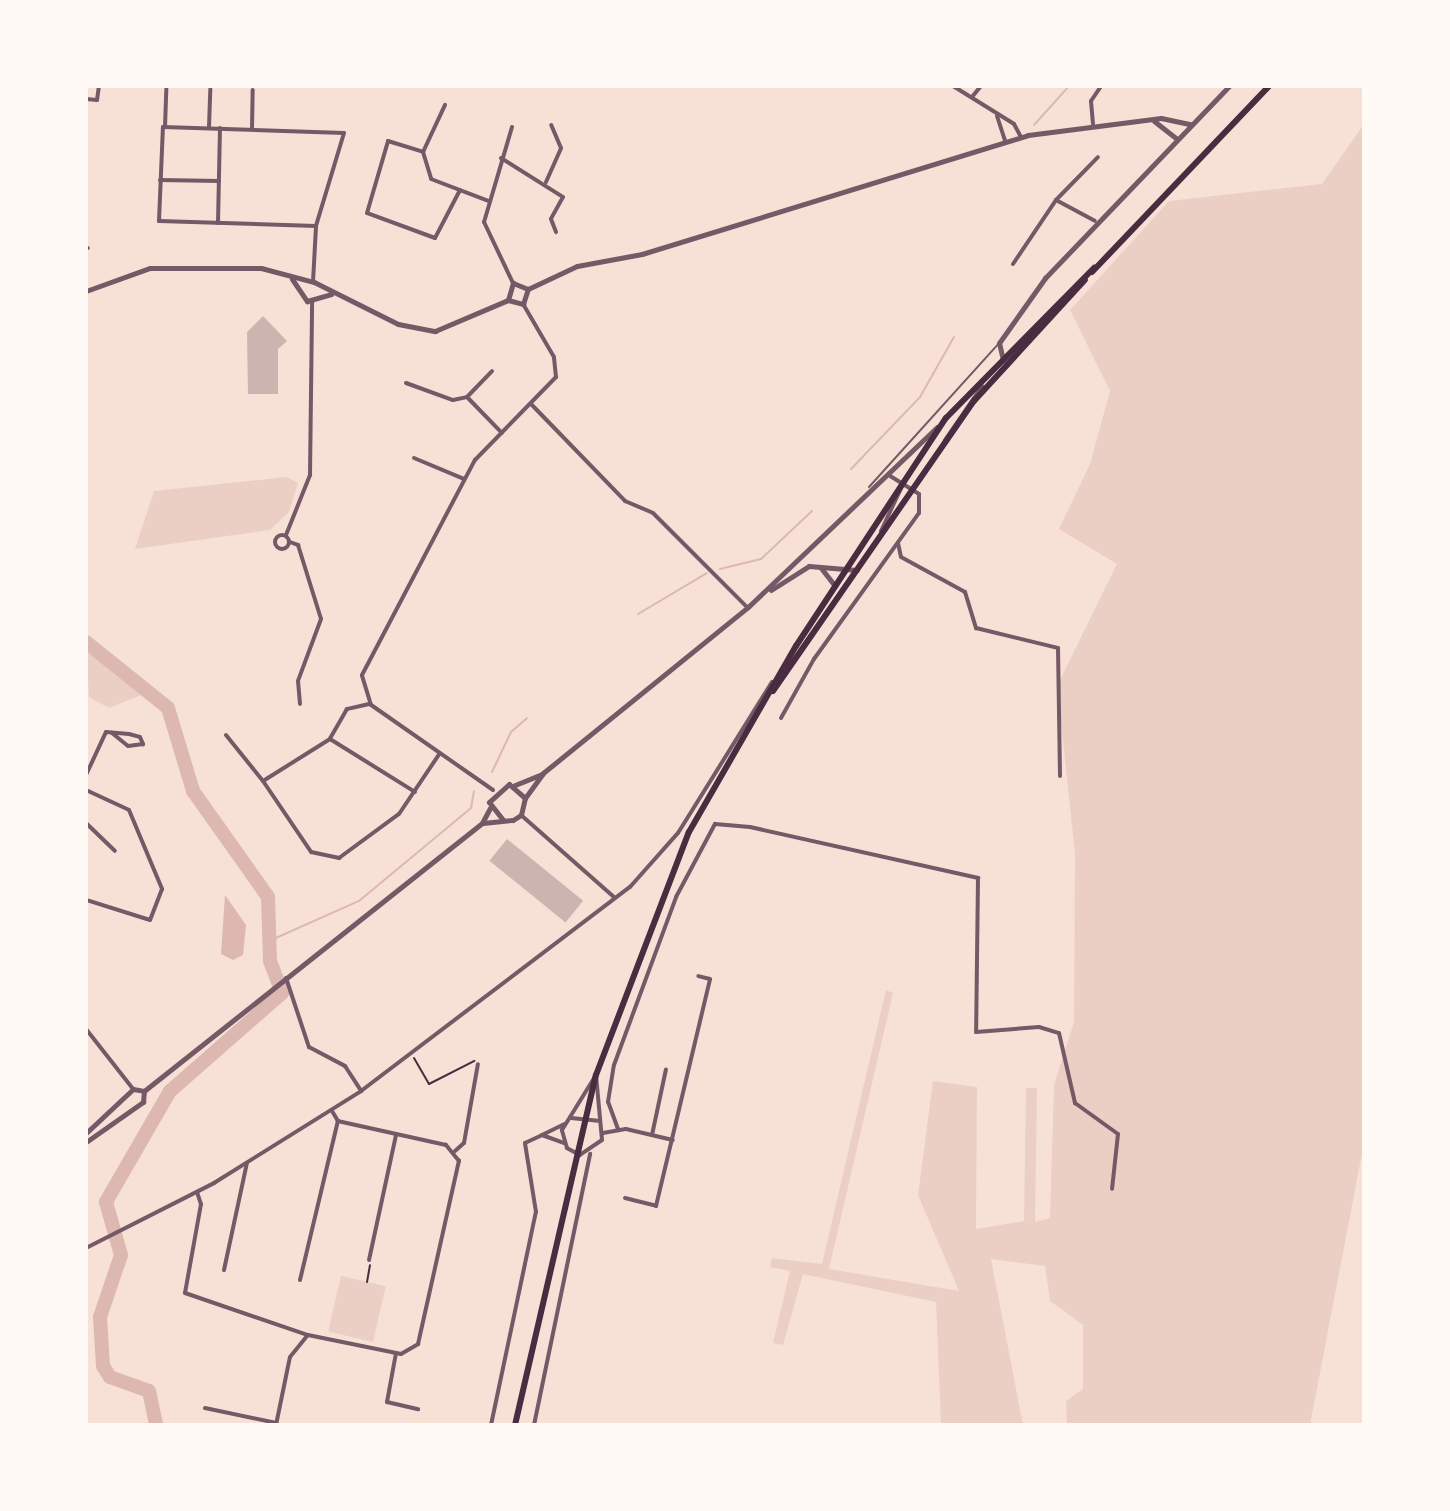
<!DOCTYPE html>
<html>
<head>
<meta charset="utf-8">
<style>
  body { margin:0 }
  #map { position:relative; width:1450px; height:1511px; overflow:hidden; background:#f7e1d7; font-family:"Exo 2",sans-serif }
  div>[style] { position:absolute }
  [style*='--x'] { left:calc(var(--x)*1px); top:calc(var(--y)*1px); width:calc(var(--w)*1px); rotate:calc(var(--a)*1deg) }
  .green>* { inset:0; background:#ebcfc5; transform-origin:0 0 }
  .water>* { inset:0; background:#dcb8b0 }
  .stream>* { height:2px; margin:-1px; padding:0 1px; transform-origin:1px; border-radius:1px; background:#dcb8b0 }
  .river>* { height:14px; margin:-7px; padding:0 7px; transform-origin:7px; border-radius:7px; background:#dcb8b0 }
  .building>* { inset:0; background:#ccb4b1; transform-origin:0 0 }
  .path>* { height:2px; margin:-1px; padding:0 1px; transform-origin:1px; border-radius:1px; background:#4a2c40 }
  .service>* { height:2px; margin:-1px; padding:0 1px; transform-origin:1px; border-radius:1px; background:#755966 }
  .minor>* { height:4px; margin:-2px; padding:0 2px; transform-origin:2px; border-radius:2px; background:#755966 }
  .minor>.ring { margin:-2px; padding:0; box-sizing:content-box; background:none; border:4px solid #755966; border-radius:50% }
  .tertiary>* { height:5px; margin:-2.5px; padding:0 2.5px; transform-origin:2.5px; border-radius:2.5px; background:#755966 }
  .secondary>* { height:6px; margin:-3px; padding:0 3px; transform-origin:3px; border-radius:3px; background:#4a2c40 }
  span { translate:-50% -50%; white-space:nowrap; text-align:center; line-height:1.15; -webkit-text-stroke:6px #fffaf5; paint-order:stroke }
  .frame { position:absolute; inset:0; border:88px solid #fffaf5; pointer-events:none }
</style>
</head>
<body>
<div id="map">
  <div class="green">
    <div style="clip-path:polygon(1364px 124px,1364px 1143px,1310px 1425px,1067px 1425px,1066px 1401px,1083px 1389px,1083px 1325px,1050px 1301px,1045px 1266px,991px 1259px,1023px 1425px,941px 1425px,936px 1302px,803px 1274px,783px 1345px,773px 1343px,790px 1271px,770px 1267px,772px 1258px,822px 1264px,886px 990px,893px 993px,829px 1269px,959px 1291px,918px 1195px,933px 1081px,977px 1087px,976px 1229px,1024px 1221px,1026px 1088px,1037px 1088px,1035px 1222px,1050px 1218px,1054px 1085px,1074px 1022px,1075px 853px,1057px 686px,1117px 564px,1059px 529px,1090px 464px,1110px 391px,1070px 310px,1169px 201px,1322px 184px)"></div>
    <div style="clip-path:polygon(287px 477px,298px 483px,289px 512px,270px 530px,135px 549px,154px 491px)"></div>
    <div style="clip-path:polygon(86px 651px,121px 677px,146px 693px,109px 708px,89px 697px)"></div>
    <div style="left:341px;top:1276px;width:46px;height:57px;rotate:13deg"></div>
  </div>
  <div class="water">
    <div style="clip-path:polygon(225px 895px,246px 925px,243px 955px,233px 960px,221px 954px)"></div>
  </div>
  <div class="stream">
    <div style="--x:1034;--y:125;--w:52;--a:-48.1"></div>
    <div style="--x:851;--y:469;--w:100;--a:-46.2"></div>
    <div style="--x:920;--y:397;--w:69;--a:-60.5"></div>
    <div style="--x:720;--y:569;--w:42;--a:-13.7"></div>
    <div style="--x:761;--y:559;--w:70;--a:-43.3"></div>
    <div style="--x:638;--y:614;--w:80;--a:-30.7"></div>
    <div style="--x:492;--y:772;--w:44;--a:-64.6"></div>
    <div style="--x:511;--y:732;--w:21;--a:-41"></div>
    <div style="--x:269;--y:941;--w:98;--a:-24"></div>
    <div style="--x:359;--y:901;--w:146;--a:-39.7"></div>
    <div style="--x:471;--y:808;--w:17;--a:-80"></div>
  </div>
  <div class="river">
    <div style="--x:86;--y:642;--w:105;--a:38.8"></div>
    <div style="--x:168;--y:708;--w:87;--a:73.2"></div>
    <div style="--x:193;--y:791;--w:130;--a:54.7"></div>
    <div style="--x:268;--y:897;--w:64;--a:88.2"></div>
    <div style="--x:270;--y:961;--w:34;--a:69"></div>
    <div style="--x:282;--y:993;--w:149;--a:138.8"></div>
    <div style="--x:170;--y:1091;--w:128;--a:120"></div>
    <div style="--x:106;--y:1202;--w:55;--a:74.2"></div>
    <div style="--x:121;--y:1255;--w:65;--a:108.7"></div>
    <div style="--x:100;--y:1317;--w:49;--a:86.5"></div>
    <div style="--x:103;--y:1366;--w:13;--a:58"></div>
    <div style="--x:110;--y:1377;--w:41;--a:19.7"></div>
    <div style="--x:149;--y:1391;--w:35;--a:78"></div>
  </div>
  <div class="building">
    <div style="clip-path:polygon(263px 316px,287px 341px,278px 349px,278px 394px,248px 394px,247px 332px)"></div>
    <div style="left:507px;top:839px;width:98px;height:28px;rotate:39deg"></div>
  </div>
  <div class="path">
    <div style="--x:414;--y:1058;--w:30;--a:60"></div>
    <div style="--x:429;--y:1084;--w:51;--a:-27.1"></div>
    <div style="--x:367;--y:1282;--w:17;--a:-80"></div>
  </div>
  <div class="service">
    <div style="--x:869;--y:487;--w:193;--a:-47.9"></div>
  </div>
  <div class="minor">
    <div style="--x:953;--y:86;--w:72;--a:31.9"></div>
    <div style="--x:1014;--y:124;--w:15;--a:62"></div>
    <div style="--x:972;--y:97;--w:14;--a:-51"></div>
    <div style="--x:86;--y:99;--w:11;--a:5"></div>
    <div style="--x:97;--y:100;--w:14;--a:-82"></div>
    <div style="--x:997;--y:116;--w:26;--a:72"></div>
    <div style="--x:1093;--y:124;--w:23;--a:-95"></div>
    <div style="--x:1091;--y:101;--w:18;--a:-56"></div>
    <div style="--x:165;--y:127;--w:38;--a:-88"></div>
    <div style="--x:209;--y:127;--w:38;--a:-88"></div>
    <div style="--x:512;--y:127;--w:99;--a:106.4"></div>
    <div style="--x:484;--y:222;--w:68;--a:64.6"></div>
    <div style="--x:252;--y:129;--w:39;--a:-89"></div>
    <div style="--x:423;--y:152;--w:52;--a:-64.9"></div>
    <div style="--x:501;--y:158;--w:73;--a:32.2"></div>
    <div style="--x:563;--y:197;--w:25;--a:119"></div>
    <div style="--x:551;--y:219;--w:14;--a:69"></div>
    <div style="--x:160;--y:180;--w:59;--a:1"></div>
    <div style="--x:546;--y:182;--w:37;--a:-66"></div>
    <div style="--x:561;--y:148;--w:25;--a:-113"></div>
    <div style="--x:460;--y:190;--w:54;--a:117.5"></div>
    <div style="--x:435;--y:238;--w:72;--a:-159.8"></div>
    <div style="--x:367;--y:213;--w:75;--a:-73.7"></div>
    <div style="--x:388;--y:141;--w:37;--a:17"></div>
    <div style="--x:423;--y:152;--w:28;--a:73"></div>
    <div style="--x:431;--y:179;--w:62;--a:20.8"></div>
    <div style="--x:1056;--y:200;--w:44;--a:28.3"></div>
    <div style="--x:218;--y:223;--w:95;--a:-88.8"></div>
    <div style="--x:86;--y:249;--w:2;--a:-27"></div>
    <div style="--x:1013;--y:264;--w:77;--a:-56.1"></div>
    <div style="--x:1056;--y:200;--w:60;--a:-45.7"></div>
    <div style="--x:313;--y:282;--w:56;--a:-86.9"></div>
    <div style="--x:316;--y:226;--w:157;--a:-178.2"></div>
    <div style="--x:159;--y:221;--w:94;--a:-87.6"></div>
    <div style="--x:163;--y:127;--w:181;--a:1.9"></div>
    <div style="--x:344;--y:133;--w:97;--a:106.8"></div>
    <div style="--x:406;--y:383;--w:50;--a:19.9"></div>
    <div style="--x:453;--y:400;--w:14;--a:-12"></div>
    <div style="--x:467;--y:397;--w:50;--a:45.8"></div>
    <div style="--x:467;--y:397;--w:36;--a:-46"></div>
    <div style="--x:532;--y:405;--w:134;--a:45.9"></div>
    <div style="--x:625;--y:501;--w:30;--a:23"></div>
    <div style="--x:653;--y:513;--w:133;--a:45"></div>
    <div style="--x:414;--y:458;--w:54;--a:22.8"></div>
    <div style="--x:881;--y:531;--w:52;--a:-64.9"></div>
    <div class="ring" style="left:275px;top:535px;width:10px;height:10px"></div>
    <div style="--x:286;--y:535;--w:65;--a:-68.2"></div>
    <div style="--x:310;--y:475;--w:173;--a:-89.3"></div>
    <div style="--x:290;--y:542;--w:9;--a:21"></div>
    <div style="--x:298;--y:545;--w:77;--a:72.7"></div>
    <div style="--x:321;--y:619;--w:66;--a:110.4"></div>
    <div style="--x:298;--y:681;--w:23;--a:85"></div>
    <div style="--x:898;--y:543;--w:14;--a:78"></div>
    <div style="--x:901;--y:557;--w:73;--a:28.7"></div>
    <div style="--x:965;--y:592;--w:38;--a:73"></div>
    <div style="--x:976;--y:628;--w:84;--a:13.7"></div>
    <div style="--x:1058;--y:648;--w:128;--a:89.1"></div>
    <div style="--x:369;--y:704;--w:23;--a:167"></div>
    <div style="--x:347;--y:709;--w:34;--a:120"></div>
    <div style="--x:330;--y:739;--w:79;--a:147.9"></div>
    <div style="--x:263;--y:781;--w:86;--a:55.9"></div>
    <div style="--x:311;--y:852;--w:29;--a:12"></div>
    <div style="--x:339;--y:858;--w:74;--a:-36.3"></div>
    <div style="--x:399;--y:814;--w:73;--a:-56.1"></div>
    <div style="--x:781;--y:718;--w:68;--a:-60.8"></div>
    <div style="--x:814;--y:659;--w:180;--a:-54.3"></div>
    <div style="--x:919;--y:513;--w:19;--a:-90"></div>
    <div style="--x:919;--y:494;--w:34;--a:-148"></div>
    <div style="--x:226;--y:735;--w:59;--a:51.2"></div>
    <div style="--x:330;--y:739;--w:100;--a:31.9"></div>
    <div style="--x:86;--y:775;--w:47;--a:-65.1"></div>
    <div style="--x:106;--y:732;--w:23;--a:5"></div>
    <div style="--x:129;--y:734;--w:11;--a:15"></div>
    <div style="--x:140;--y:737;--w:8;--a:67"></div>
    <div style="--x:143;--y:744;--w:15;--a:172"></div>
    <div style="--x:128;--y:746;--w:21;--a:-141"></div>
    <div style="--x:86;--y:790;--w:47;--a:24.9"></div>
    <div style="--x:129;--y:810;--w:86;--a:67.3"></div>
    <div style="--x:162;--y:889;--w:33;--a:111"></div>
    <div style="--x:150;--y:920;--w:67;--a:-162.6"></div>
    <div style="--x:493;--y:790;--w:149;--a:-145.1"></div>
    <div style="--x:371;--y:705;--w:31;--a:-107"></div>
    <div style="--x:362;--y:675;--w:243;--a:-62.3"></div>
    <div style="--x:475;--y:460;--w:116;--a:-45.7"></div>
    <div style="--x:556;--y:377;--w:20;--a:-96"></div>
    <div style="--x:554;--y:357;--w:61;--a:-120.3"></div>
    <div style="--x:521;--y:815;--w:125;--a:41.4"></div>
    <div style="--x:86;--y:823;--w:40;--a:44"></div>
    <div style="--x:286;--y:978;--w:73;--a:71.6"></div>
    <div style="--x:309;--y:1047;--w:41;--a:27.8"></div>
    <div style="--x:345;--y:1066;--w:30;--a:57"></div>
    <div style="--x:86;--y:1029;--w:76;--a:51.9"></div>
    <div style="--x:596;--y:1075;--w:65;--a:84.7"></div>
    <div style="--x:602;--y:1140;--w:27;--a:146"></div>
    <div style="--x:580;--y:1155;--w:15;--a:-152"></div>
    <div style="--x:567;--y:1148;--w:19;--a:-106"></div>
    <div style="--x:562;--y:1130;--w:65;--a:-58.3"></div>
    <div style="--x:571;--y:1118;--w:27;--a:6"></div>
    <div style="--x:618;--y:1129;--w:29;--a:-110"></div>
    <div style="--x:608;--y:1102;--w:37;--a:-81"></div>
    <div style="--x:614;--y:1065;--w:179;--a:-69.7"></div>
    <div style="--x:676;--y:897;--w:83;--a:-61.9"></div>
    <div style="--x:715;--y:824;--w:35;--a:5"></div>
    <div style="--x:750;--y:827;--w:234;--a:12.6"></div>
    <div style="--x:978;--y:878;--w:154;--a:90.7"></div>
    <div style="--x:976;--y:1032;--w:63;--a:-4.5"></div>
    <div style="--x:1039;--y:1027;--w:21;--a:17"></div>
    <div style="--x:1059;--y:1033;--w:72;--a:77.1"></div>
    <div style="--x:1075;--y:1103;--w:53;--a:35.8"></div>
    <div style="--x:1118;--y:1134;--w:55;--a:96.2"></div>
    <div style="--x:603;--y:1133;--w:23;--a:-10"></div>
    <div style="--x:626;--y:1129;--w:48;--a:13.2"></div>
    <div style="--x:542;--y:1135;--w:25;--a:-26"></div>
    <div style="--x:652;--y:1135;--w:67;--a:-78"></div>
    <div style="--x:455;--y:1151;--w:12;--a:-42"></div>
    <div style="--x:464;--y:1143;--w:80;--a:-80"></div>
    <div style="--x:197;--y:1192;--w:13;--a:72"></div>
    <div style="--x:201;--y:1204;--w:90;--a:100.2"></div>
    <div style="--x:185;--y:1293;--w:130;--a:18.9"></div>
    <div style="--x:625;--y:1198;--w:32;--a:14"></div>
    <div style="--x:656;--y:1206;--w:233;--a:-76.6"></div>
    <div style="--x:710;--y:979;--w:12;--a:-166"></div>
    <div style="--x:86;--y:1248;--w:144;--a:-26.9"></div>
    <div style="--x:214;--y:1183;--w:173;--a:-32"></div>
    <div style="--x:361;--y:1091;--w:338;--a:-37.2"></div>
    <div style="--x:630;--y:887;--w:72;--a:-48.4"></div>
    <div style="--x:678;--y:833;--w:178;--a:-58.1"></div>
    <div style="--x:369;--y:1260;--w:128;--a:-77.8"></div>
    <div style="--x:224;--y:1270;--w:109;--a:-77.9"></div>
    <div style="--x:300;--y:1280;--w:163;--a:-76.6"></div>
    <div style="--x:396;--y:1353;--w:50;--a:100.4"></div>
    <div style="--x:387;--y:1402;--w:32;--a:13"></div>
    <div style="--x:205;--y:1408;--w:73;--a:11.9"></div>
    <div style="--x:276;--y:1425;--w:69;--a:-78.4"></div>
    <div style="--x:290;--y:1357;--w:28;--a:-51"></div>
    <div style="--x:308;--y:1335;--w:95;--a:11.5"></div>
    <div style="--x:401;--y:1354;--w:20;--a:-30"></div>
    <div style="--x:418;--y:1344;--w:188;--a:-77.4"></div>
    <div style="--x:459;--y:1161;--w:21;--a:-129"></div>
    <div style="--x:446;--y:1145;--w:111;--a:-167.5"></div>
    <div style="--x:338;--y:1121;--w:12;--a:-121"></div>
    <div style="--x:491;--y:1425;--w:218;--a:-78.1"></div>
    <div style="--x:536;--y:1212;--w:70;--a:-99.1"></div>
    <div style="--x:525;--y:1143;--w:19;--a:-25"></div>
    <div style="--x:542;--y:1135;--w:23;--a:20"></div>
    <div style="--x:534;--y:1425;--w:277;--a:-78.3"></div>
  </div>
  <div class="tertiary">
    <div style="--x:1154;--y:121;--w:28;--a:38"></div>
    <div style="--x:292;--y:279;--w:27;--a:56"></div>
    <div style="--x:307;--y:301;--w:25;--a:-16"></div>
    <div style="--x:528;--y:289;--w:54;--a:-25.1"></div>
    <div style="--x:577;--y:266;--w:66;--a:-10.5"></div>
    <div style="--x:642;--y:254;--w:404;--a:-17.1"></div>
    <div style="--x:1028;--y:135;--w:134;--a:-7.3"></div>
    <div style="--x:1161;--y:118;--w:30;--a:12"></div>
    <div style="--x:86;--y:291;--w:68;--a:-19.8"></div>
    <div style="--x:150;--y:268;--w:111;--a:0"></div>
    <div style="--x:261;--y:268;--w:55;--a:14.8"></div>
    <div style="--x:314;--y:282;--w:94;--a:26.6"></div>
    <div style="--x:398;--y:324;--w:38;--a:11"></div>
    <div style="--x:435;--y:331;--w:79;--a:-23"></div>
    <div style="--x:508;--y:300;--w:18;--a:-74"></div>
    <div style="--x:513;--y:283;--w:16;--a:22"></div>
    <div style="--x:508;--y:300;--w:16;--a:15"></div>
    <div style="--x:523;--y:304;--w:16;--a:-72"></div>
    <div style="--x:1003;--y:360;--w:17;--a:-103"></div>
    <div style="--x:999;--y:343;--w:80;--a:-54.7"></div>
    <div style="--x:1045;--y:278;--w:266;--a:-46.2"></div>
    <div style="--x:945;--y:440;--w:65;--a:-55.6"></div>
    <div style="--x:821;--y:568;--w:23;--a:52"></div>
    <div style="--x:771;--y:590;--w:45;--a:-32.3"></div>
    <div style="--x:809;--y:566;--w:48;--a:4.8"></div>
    <div style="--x:515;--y:785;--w:29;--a:-22"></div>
    <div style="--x:525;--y:798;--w:31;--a:-54"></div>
    <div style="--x:543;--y:773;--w:264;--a:-39"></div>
    <div style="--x:748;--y:607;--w:261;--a:-43.6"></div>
    <div style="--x:483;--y:823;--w:30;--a:-6"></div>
    <div style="--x:513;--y:820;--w:9;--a:-32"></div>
    <div style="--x:521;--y:815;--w:17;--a:-77"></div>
    <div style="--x:525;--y:798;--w:21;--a:-139"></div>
    <div style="--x:509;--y:784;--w:27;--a:138"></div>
    <div style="--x:489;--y:802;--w:23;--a:52"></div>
    <div style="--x:144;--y:1091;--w:431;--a:-38.4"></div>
    <div style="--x:482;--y:823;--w:17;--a:-62"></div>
    <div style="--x:86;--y:1133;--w:64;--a:-43.1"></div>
    <div style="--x:133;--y:1089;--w:11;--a:10"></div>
    <div style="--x:86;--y:1142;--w:70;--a:-35.1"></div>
    <div style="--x:143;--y:1102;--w:11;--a:-85"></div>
  </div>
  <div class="secondary">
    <div style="--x:1092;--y:272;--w:257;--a:-46.4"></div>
    <div style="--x:773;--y:691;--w:353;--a:-55.3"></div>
    <div style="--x:974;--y:401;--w:164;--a:-47.5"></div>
    <div style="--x:515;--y:1425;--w:359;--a:-77"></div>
    <div style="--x:596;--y:1075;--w:260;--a:-69.1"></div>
    <div style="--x:689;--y:832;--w:215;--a:-60.1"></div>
    <div style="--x:796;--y:646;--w:273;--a:-56.7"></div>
    <div style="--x:946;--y:418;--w:211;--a:-45.4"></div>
  </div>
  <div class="frame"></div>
</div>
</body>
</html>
